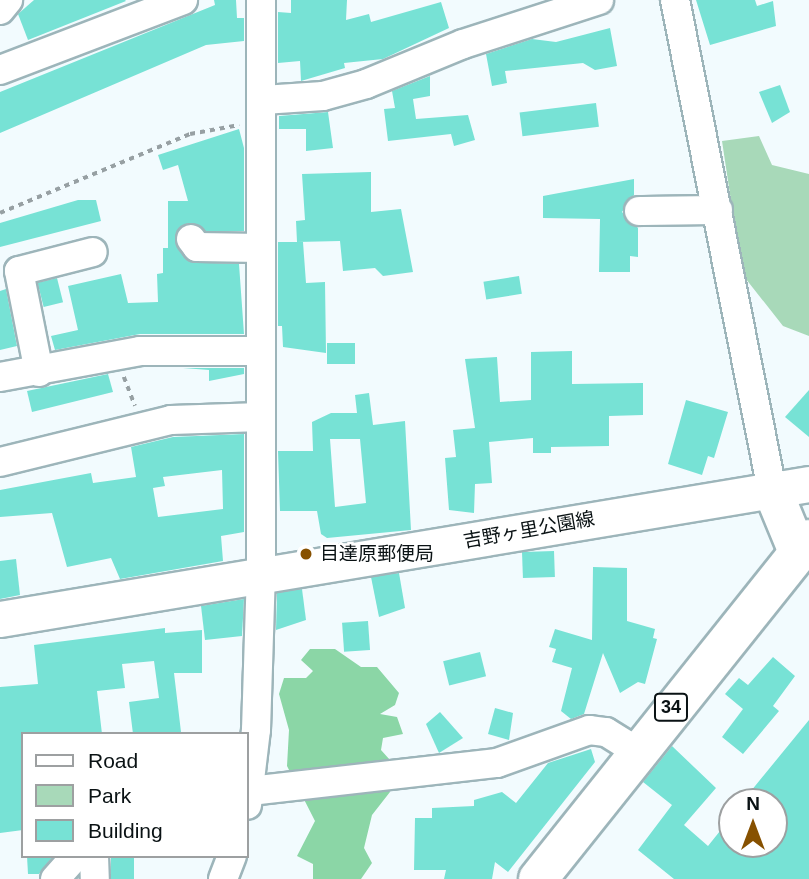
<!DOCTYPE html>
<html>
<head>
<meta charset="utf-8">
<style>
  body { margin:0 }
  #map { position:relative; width:809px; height:879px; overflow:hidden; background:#f2fbfe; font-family:Helvetica,"Noto Sans JP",sans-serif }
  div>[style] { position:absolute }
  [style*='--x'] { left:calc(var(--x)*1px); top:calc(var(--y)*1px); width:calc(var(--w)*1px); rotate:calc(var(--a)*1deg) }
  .green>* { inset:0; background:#a8d9b9 }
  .forest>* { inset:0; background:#8bd6a6 }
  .building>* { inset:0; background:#77e2d5; transform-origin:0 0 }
  .path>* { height:3.5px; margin-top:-1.75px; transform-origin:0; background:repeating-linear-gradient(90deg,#97a0a3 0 5px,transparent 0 10px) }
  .roads { filter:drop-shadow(2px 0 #9db5ba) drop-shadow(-2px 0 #9db5ba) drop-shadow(0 2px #9db5ba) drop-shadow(0 -2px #9db5ba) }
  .minor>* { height:28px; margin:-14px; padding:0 14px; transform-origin:14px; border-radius:14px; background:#fff }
  .major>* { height:35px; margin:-17.5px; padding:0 17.5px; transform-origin:17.5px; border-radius:17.5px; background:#fff }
  .highway>* { height:38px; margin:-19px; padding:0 19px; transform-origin:19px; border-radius:19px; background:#fff }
  .dots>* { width:19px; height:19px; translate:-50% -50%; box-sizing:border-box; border:4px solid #fff; border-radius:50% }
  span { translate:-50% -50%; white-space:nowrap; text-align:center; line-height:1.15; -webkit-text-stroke:5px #fff; paint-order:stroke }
  .shield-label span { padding:2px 5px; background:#fff; border:2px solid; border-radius:5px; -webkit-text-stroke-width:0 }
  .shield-label { font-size:18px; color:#0a1214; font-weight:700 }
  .street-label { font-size:19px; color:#0a1214 }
  .poi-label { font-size:19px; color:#0a1214 }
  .left { translate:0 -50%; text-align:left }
  .legend { position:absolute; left:21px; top:732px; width:228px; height:126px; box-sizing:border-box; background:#fff; border:2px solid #9da0a1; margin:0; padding:9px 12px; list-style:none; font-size:21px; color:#0a1214 }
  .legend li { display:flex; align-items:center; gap:14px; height:35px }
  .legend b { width:35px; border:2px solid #9da0a1 }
  .north { position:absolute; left:718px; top:788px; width:70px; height:70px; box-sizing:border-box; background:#fff; border:2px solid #9da0a1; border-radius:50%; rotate:0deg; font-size:19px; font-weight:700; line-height:28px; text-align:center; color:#0a1214 }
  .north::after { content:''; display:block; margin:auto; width:24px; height:32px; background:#875100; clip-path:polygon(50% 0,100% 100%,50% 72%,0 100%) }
</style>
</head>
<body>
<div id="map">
  <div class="green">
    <div style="clip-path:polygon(759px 136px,772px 165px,809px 174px,809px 336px,783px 326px,742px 274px,722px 141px)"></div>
  </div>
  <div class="forest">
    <div style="clip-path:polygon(310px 649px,335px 649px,361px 667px,377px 667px,399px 693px,395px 705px,380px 714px,397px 717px,403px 734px,383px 738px,381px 750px,390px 760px,380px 770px,390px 792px,372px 815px,364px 848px,372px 863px,361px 879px,313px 879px,313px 864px,297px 856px,315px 821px,287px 766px,289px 730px,279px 694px,284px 678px,306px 678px,313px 671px,301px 660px)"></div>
  </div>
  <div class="building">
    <div style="clip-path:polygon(34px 0,125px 0,126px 1px,28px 40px,18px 14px)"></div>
    <div style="clip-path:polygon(214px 0,236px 0,237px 18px,244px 18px,244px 41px,206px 45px,0 133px,0 92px,215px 5px)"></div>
    <div style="clip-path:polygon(291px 0,347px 0,346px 20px,369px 14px,371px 22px,441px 2px,449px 28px,383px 59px,344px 63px,345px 68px,301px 81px,300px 61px,278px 63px,278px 12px,291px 13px)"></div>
    <div style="clip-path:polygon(696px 0,755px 0,757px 6px,773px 1px,776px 26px,710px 45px)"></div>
    <div style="clip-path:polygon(610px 28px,617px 66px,595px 70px,583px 63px,505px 71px,507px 83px,492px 86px,486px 54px,532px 39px,556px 42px)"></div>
    <div style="clip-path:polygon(430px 76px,430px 96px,413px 99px,416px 119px,468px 115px,475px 140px,454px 146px,451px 134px,388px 141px,384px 109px,395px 108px,392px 91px)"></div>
    <div style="clip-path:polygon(780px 85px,790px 112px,772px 123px,759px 92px)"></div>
    <div style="left:596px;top:103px;width:24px;height:77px;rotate:83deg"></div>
    <div style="clip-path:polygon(328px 112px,333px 148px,306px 151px,306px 129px,279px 129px,279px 116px)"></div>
    <div style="clip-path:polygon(239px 129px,244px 148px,244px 231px,205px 231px,188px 223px,175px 240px,190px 262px,239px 264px,244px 334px,140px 334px,55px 350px,51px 336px,78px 330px,68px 286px,121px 274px,128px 303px,158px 302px,157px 274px,163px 273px,163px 248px,168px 248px,168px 201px,188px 201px,178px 165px,163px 170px,158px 155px)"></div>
    <div style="clip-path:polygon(371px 172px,371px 212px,401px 209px,413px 272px,383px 276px,375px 268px,343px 271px,340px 241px,297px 242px,296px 221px,305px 220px,302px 174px)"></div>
    <div style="clip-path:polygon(634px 179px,634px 195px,622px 212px,638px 228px,638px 257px,630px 256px,630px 272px,599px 272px,600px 219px,543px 218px,543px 196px)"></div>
    <div style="clip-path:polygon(78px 200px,96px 200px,101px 221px,0 247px,0 223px)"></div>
    <div style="clip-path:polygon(278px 242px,303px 242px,306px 283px,325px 282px,326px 353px,283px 347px,282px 326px,278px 326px)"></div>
    <div style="left:519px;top:276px;width:18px;height:36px;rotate:81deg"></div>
    <div style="left:57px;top:278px;width:25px;height:20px;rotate:76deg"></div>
    <div style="clip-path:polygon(6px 289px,17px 346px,0 350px,0 291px)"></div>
    <div style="left:355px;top:343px;width:21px;height:28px;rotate:90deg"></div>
    <div style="clip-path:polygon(572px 351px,572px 384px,643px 383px,643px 415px,609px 416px,609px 446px,551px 447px,551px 453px,533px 453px,533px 438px,489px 442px,492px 483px,475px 484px,474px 513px,449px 510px,445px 458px,456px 457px,453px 430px,475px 428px,465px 359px,497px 357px,500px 402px,531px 400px,531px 352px)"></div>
    <div style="clip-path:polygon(183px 368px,244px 368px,244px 374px,209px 381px,209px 370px)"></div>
    <div style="clip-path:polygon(108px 374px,113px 392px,32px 412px,27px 391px)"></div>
    <div style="clip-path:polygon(809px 390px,809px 437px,785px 417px)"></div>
    <div style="clip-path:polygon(evenodd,369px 393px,373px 425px,405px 421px,411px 530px,327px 538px,321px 534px,317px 511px,280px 511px,278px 451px,313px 451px,312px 422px,331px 413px,357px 413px,355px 395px,369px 393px,330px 439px,360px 439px,366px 503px,335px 507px,330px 439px)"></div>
    <div style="clip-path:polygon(686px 400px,728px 412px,714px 458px,708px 456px,702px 475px,668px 464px)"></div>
    <div style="clip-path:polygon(evenodd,244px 434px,244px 532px,221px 536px,223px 561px,120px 579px,111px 558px,67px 567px,52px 513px,0 517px,0 490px,91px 473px,93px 483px,136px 477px,131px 447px,173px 437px,244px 434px,222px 470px,223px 509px,158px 517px,153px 488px,165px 486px,163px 477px,222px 470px)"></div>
    <div style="left:554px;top:551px;width:26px;height:32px;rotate:88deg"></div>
    <div style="clip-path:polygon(16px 559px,20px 595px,0 599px,0 561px)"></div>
    <div style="clip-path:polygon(593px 567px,627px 568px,627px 621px,655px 629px,653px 638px,657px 639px,645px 684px,638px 682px,620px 693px,603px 653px,584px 714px,571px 719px,561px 711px,572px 668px,552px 662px,556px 649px,549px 647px,555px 629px,592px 640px)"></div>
    <div style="clip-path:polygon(399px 573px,405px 608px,379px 617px,371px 577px)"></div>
    <div style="clip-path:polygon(302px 589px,306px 620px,276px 630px,277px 593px)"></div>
    <div style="clip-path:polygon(244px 599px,242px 636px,205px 640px,201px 606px)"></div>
    <div style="left:368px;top:621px;width:29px;height:26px;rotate:86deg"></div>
    <div style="clip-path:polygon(165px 628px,165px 633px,202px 630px,202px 673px,174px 673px,181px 732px,133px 734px,129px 702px,159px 698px,154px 661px,122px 664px,125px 688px,97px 691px,102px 734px,23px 734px,23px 830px,0 833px,0 687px,38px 684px,34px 645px)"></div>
    <div style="left:480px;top:652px;width:25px;height:38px;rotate:76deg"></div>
    <div style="clip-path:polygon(773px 657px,795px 676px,773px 706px,779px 711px,743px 754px,722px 737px,743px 709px,725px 694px,739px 678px,748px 685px)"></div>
    <div style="clip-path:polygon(495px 708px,513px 713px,509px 740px,488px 734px)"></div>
    <div style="clip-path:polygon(440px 712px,463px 738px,439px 753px,426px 724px)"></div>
    <div style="clip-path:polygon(809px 720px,809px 879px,674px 879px,638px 850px,672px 805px,643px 782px,672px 746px,716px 788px,684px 825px,708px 846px,732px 816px,732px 844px,774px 844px,774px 802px,742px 802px)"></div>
    <div style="clip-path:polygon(591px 749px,595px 762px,508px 872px,495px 862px,492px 879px,444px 879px,446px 870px,414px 870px,415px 818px,432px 818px,432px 808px,474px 806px,474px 800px,502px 792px,516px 803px,548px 763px)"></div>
    <div style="clip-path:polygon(27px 856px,53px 856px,39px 874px,28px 874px)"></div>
    <div style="left:111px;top:856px;width:23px;height:23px"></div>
  </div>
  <div class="path">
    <div style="--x:0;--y:213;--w:206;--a:-22.6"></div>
    <div style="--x:190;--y:134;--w:50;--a:-10.4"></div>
    <div style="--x:124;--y:377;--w:31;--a:69"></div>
  </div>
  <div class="roads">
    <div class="minor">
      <div style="--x:675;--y:0;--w:499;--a:78.8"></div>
      <div style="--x:0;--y:10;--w:13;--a:-51"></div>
      <div style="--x:0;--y:70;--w:196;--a:-20.9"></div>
      <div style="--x:263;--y:100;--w:60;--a:-3.8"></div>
      <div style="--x:323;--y:96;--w:45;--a:-15.6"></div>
      <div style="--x:366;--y:84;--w:105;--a:-22.4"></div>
      <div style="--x:463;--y:44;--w:143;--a:-17.9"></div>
      <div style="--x:639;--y:211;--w:79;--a:-0.7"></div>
      <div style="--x:191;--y:239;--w:10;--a:53"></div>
      <div style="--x:197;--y:247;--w:64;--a:0.9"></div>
      <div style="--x:39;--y:372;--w:103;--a:-101.2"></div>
      <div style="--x:19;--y:271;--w:76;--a:-14.4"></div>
      <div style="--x:0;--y:377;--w:142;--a:-10.5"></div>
      <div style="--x:140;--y:351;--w:121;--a:0"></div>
      <div style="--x:0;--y:462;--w:176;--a:-13.8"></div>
      <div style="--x:171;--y:420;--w:90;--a:-1.9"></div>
      <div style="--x:250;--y:791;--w:249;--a:-6.5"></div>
      <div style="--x:497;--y:763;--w:98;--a:-19.7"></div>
      <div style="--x:589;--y:730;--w:17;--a:7"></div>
      <div style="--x:606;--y:732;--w:38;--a:32"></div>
      <div style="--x:247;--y:805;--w:76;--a:-83.2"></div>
      <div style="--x:256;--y:730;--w:155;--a:-88.2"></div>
      <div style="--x:261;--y:575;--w:575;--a:-90"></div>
      <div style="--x:94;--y:856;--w:23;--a:88"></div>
      <div style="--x:55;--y:879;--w:31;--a:-48"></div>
      <div style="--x:223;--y:879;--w:25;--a:-69"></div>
    </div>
    <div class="major">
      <div style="--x:0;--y:619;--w:820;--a:-9.47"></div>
    </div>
    <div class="highway">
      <div style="--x:772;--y:489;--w:68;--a:67.6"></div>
      <div style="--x:538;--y:879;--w:435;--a:-51.4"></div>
    </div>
  </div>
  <div class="dots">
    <div style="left:306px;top:554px;background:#875100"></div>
  </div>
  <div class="shield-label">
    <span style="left:671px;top:707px">34</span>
  </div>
  <div class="street-label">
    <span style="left:529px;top:530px;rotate:-10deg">吉野ヶ里公園線</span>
  </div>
  <div class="poi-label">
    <span class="left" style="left:320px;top:554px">目達原郵便局</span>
  </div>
  <ul class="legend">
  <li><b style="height:9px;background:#fff"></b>Road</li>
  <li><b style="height:19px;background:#a8d9b9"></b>Park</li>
  <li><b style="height:19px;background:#77e2d5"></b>Building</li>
  </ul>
  <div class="north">N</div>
</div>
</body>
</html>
